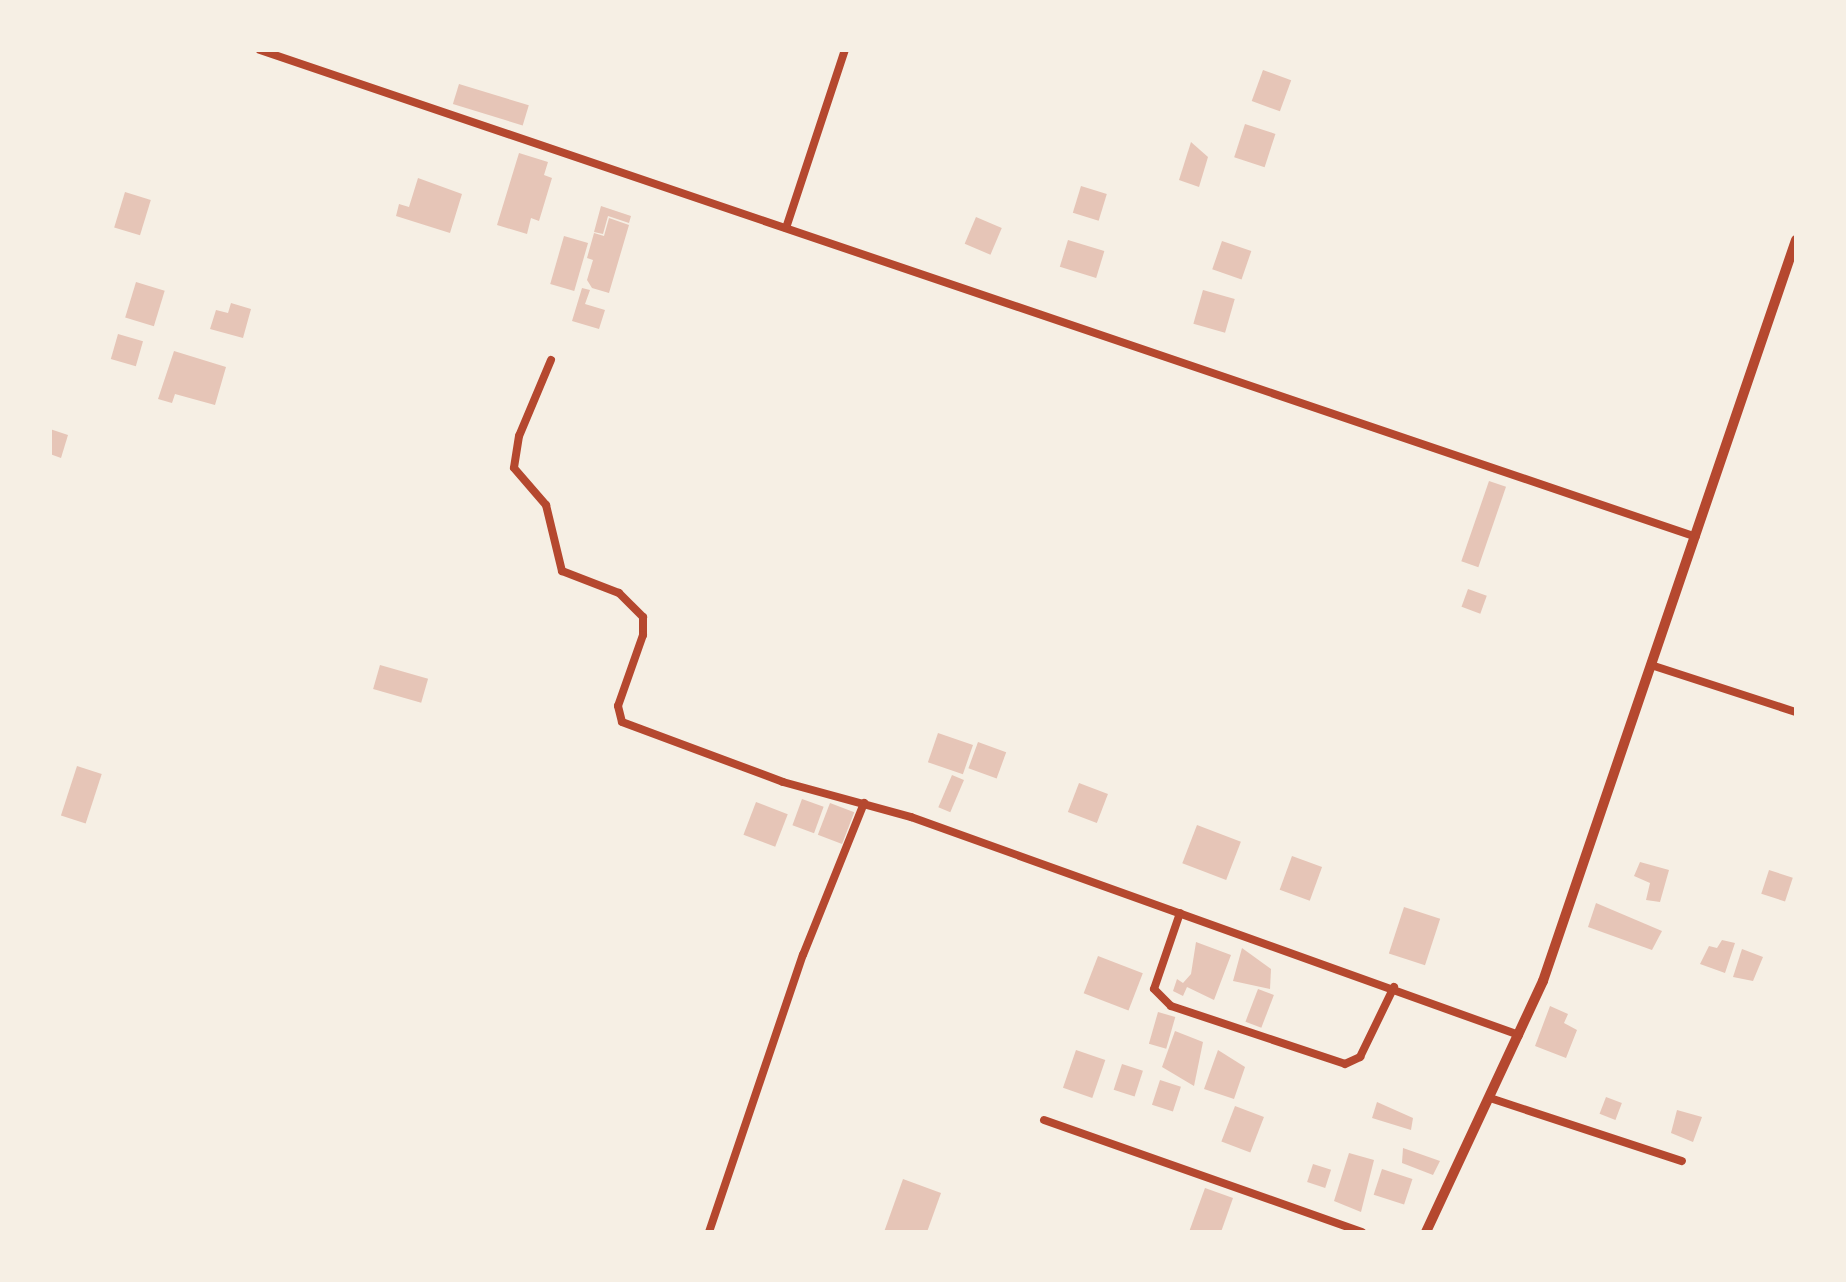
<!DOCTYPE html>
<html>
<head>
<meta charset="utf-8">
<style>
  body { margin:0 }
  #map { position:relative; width:1846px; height:1282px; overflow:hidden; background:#f6efe4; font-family:"Archivo Narrow",sans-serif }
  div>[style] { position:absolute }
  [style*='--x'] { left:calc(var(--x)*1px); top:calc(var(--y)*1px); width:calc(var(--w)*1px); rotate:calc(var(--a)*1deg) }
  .building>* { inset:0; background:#e6c5b7; transform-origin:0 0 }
  .minor>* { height:8px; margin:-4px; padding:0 4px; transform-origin:4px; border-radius:4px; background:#b5482f }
  .tertiary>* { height:10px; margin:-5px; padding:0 5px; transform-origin:5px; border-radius:5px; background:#b5482f }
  span { translate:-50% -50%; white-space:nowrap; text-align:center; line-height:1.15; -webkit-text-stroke:8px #f6efe4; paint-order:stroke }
  .frame { position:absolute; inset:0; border:52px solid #f6efe4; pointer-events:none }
</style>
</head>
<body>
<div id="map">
  <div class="building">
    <div style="left:1263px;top:70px;width:30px;height:33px;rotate:20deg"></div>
    <div style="left:459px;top:84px;width:73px;height:21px;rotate:17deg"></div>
    <div style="left:1245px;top:124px;width:32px;height:35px;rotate:18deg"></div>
    <div style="clip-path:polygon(1191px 142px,1208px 157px,1199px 187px,1179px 180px)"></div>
    <div style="clip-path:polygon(519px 153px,548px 162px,544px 175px,552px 178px,539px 221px,531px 218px,527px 234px,497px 225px)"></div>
    <div style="clip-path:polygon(418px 178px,462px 194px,450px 233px,396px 216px,399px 204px,409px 207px)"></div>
    <div style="left:1081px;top:186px;width:27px;height:28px;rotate:17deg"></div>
    <div style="left:125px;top:192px;width:27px;height:37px;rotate:17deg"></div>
    <div style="clip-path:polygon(601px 206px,631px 216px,629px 223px,608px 216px,603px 234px,594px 232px)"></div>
    <div style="left:976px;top:217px;width:28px;height:29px;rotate:23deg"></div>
    <div style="clip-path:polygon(609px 218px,629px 225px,609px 293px,592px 288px,587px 280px,593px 260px,587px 258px,594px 233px,604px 236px)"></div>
    <div style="left:564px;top:236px;width:25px;height:50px;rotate:16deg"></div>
    <div style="left:1068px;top:240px;width:38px;height:28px;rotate:17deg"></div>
    <div style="left:1222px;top:241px;width:31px;height:30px;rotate:19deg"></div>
    <div style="left:136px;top:282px;width:30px;height:37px;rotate:17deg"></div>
    <div style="clip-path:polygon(582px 288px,590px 290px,585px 304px,605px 310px,599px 329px,572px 321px)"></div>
    <div style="left:1203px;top:290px;width:33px;height:35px;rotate:16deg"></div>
    <div style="clip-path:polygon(231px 303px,251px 309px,243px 338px,210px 329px,216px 310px,228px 313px)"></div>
    <div style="left:118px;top:334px;width:26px;height:26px;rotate:16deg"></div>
    <div style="clip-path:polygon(174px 351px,226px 367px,215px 405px,175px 394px,172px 403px,158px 399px)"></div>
    <div style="clip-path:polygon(50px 429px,68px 435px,61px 458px,50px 454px)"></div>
    <div style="left:1489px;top:481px;width:18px;height:85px;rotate:19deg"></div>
    <div style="left:1468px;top:589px;width:20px;height:19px;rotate:20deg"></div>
    <div style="left:380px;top:665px;width:50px;height:25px;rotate:16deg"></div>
    <div style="left:938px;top:733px;width:37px;height:31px;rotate:19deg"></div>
    <div style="left:978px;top:742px;width:30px;height:28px;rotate:20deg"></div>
    <div style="left:77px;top:766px;width:26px;height:52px;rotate:18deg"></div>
    <div style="left:952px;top:775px;width:13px;height:35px;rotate:23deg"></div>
    <div style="left:1079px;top:783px;width:31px;height:31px;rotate:21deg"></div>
    <div style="left:802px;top:799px;width:23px;height:28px;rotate:20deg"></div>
    <div style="left:756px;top:802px;width:34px;height:35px;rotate:21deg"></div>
    <div style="left:830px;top:803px;width:26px;height:34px;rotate:21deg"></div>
    <div style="left:1197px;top:825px;width:47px;height:41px;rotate:21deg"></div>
    <div style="left:1292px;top:856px;width:32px;height:36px;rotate:20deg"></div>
    <div style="clip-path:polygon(1640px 862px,1669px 870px,1660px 902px,1646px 900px,1650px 883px,1634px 876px)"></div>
    <div style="left:1769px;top:870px;width:25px;height:25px;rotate:18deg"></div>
    <div style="clip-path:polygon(1596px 903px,1662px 931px,1652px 950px,1588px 927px)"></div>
    <div style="left:1404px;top:907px;width:38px;height:49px;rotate:18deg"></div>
    <div style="clip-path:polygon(1722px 940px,1735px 943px,1725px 973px,1700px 964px,1709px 946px,1717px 948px)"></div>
    <div style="clip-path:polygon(1196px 942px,1231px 955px,1214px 1000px,1187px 987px,1183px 996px,1173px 991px,1177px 979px,1183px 983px,1191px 974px)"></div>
    <div style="clip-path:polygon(1242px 948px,1271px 969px,1270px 989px,1233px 981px)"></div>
    <div style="clip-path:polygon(1742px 949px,1763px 957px,1753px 981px,1733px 977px)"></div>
    <div style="left:1098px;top:956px;width:48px;height:40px;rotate:21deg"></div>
    <div style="left:1258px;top:989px;width:17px;height:35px;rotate:21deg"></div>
    <div style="clip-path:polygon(1550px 1006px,1568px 1014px,1564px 1023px,1577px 1030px,1566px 1058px,1535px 1046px)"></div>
    <div style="left:1158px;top:1012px;width:18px;height:33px;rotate:16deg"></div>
    <div style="clip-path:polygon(1175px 1031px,1203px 1042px,1194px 1086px,1162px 1067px)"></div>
    <div style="left:1076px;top:1050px;width:31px;height:40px;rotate:19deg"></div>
    <div style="clip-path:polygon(1218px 1050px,1245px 1067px,1234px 1099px,1204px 1089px)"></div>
    <div style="left:1122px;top:1064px;width:22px;height:27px;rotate:18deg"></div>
    <div style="left:1160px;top:1080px;width:22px;height:26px;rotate:18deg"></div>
    <div style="left:1606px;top:1097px;width:17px;height:18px;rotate:21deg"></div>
    <div style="clip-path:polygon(1377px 1102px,1413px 1118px,1411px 1130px,1372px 1118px)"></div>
    <div style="left:1235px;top:1106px;width:31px;height:38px;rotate:21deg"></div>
    <div style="clip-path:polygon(1677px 1110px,1702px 1117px,1693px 1142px,1671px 1133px)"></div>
    <div style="clip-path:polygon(1403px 1148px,1440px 1161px,1433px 1175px,1402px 1163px)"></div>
    <div style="clip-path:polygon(1349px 1153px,1374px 1160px,1361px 1212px,1334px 1201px)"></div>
    <div style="left:1313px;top:1164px;width:19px;height:19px;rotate:18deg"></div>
    <div style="left:1382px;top:1169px;width:32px;height:27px;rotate:18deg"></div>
    <div style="clip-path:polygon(903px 1179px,941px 1193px,927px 1232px,884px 1232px)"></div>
    <div style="clip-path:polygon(1205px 1188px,1233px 1198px,1221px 1232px,1189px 1232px)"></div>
  </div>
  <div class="minor">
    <div style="--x:260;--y:50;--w:1516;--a:18.73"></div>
    <div style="--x:786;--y:228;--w:188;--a:-71.7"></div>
    <div style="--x:551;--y:360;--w:82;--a:112.8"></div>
    <div style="--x:519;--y:436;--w:32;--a:99"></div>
    <div style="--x:514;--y:468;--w:49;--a:49.1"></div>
    <div style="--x:546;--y:505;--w:68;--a:76.4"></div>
    <div style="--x:562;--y:571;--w:61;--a:21.1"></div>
    <div style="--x:619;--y:593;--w:34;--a:45"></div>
    <div style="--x:643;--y:617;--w:18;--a:90"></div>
    <div style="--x:643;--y:635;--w:75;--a:109.4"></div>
    <div style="--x:618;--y:706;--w:16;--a:76"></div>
    <div style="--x:622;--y:722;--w:172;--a:20.4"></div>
    <div style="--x:783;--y:782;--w:133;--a:15.3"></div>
    <div style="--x:911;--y:817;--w:646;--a:19.73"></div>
    <div style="--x:1651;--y:665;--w:152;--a:18"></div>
    <div style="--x:1180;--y:913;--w:80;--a:108.9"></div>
    <div style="--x:1154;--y:989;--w:24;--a:45"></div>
    <div style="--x:1171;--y:1006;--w:183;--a:18.4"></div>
    <div style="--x:1345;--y:1064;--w:17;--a:-25"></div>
    <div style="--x:1360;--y:1057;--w:78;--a:-64.1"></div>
    <div style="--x:1490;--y:1098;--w:202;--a:18.2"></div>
    <div style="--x:1044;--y:1120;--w:337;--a:19.4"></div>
    <div style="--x:709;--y:1232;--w:293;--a:-71.3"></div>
    <div style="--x:803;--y:955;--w:164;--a:-68.1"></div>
  </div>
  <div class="tertiary">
    <div style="--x:1426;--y:1232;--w:277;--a:-65"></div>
    <div style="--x:1543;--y:981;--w:783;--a:-71.15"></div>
  </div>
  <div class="frame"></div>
</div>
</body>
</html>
